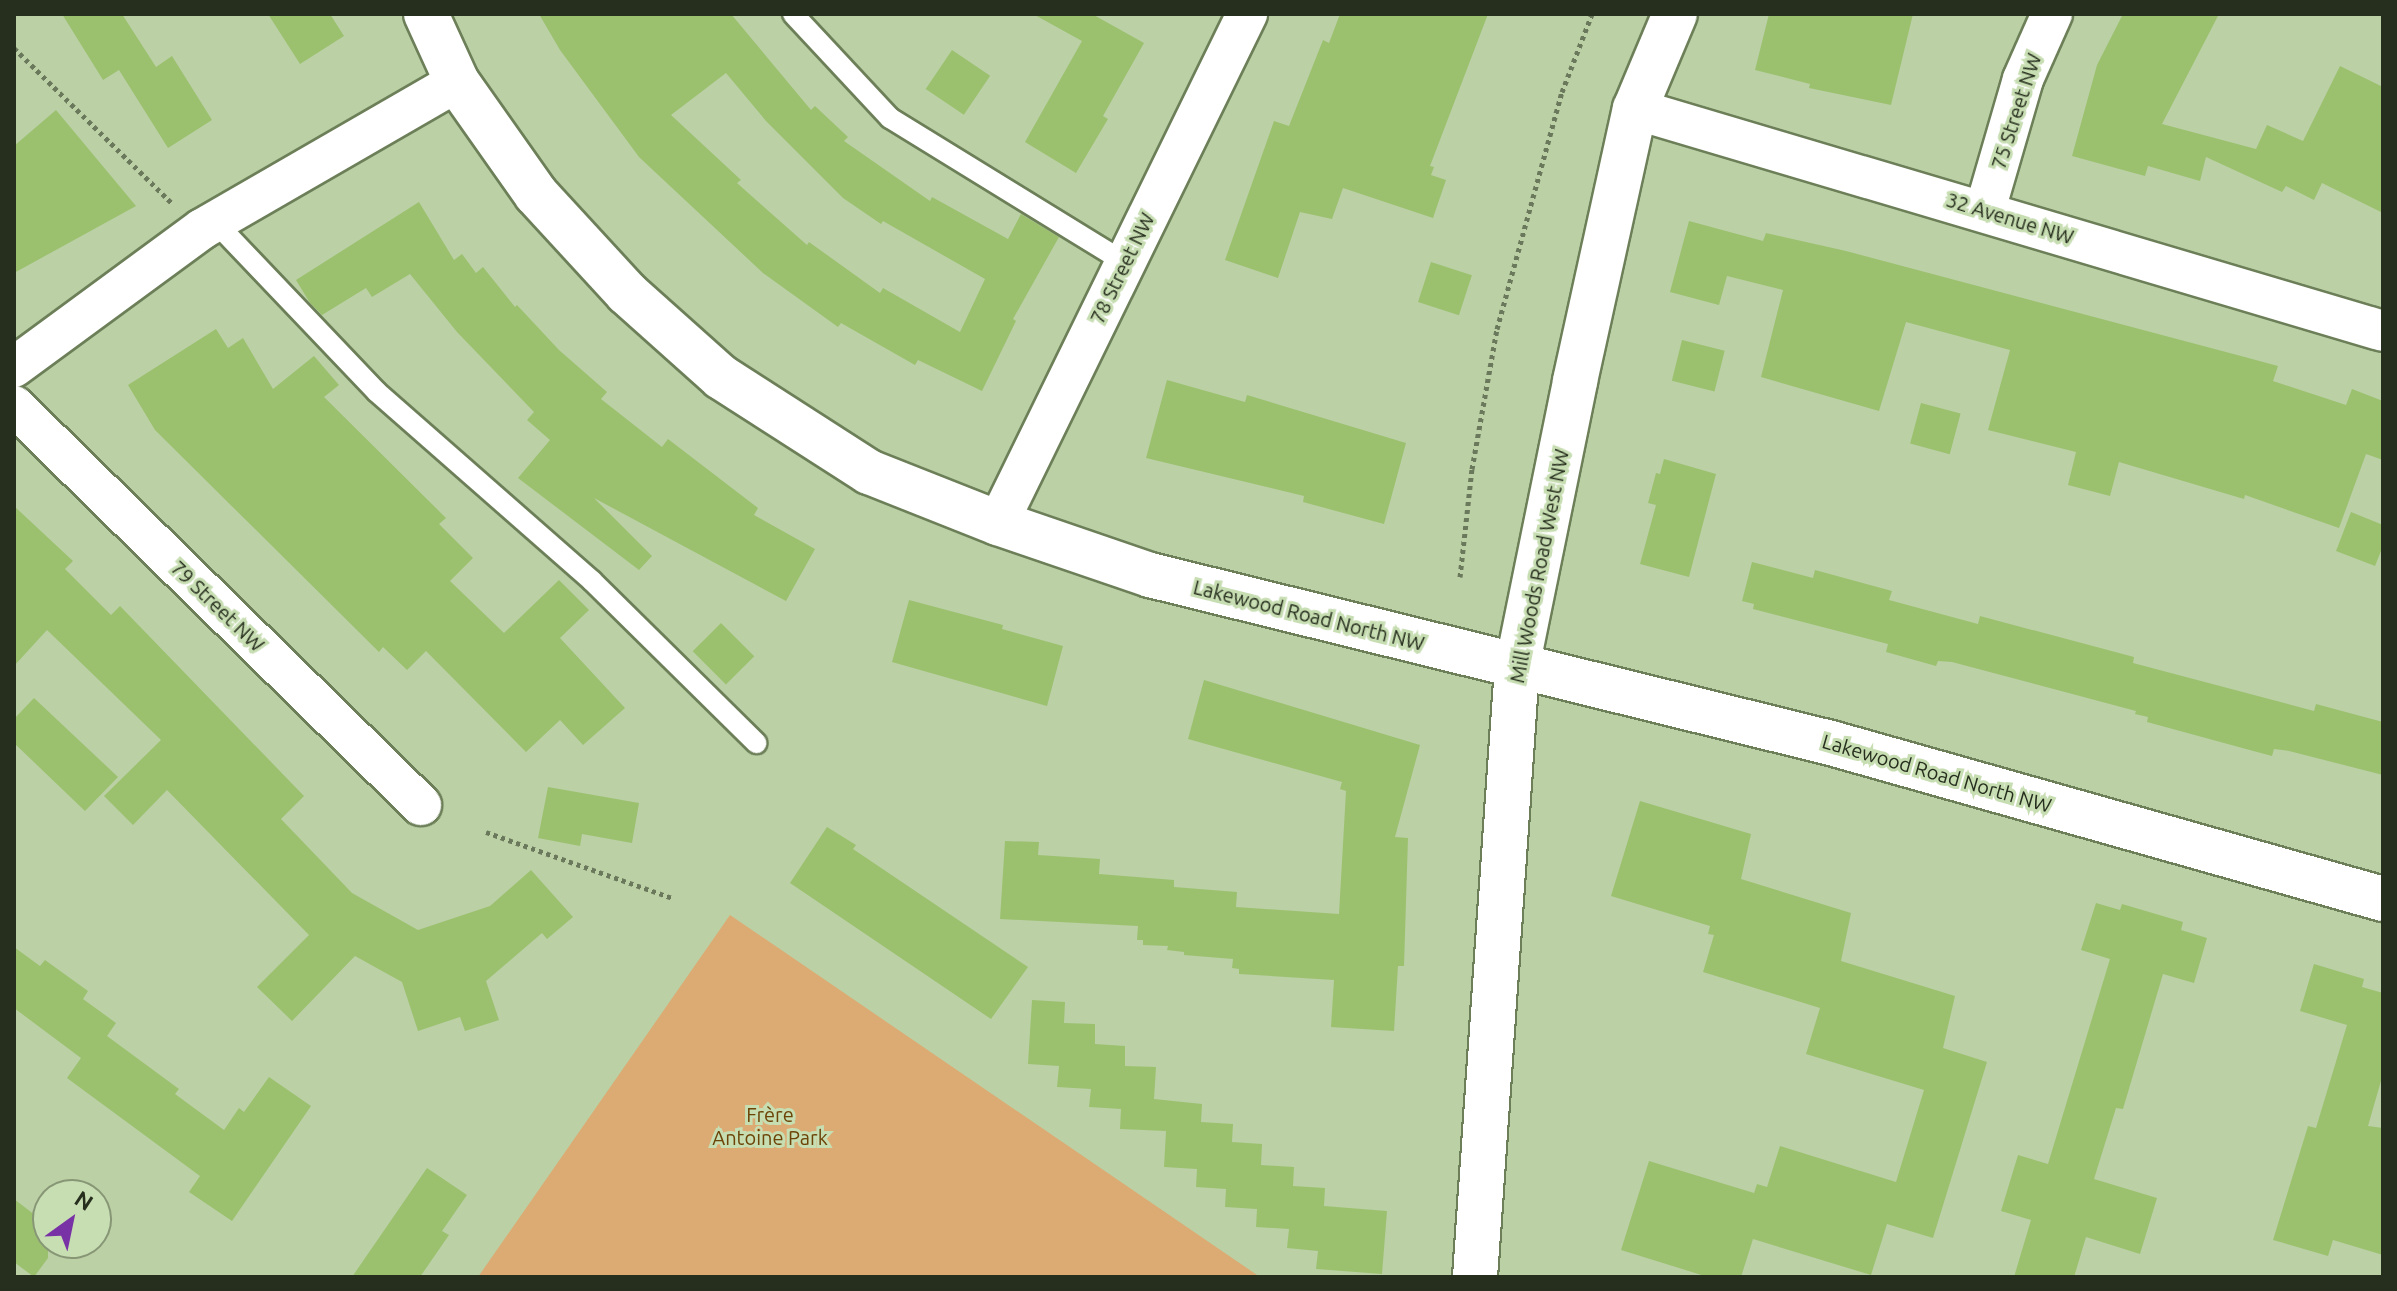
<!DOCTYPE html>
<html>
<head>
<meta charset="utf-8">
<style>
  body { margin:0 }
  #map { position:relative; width:2397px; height:1291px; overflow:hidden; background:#bbd0a5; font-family:Ubuntu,sans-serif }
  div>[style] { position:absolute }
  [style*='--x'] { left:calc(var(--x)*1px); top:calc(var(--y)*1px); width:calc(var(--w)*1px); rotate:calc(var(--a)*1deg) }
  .green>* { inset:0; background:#dcab73 }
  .building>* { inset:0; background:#9bc16f; transform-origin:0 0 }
  .path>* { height:5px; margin-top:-2.5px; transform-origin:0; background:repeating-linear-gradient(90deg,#6a785b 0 4px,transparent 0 8px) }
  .roads { filter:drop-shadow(2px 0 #6c7f58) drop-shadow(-2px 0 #6c7f58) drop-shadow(0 2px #6c7f58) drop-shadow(0 -2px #6c7f58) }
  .service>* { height:20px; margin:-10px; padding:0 10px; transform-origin:10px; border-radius:10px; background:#fff }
  .minor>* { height:40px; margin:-20px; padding:0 20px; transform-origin:20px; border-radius:20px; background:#fff }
  .tertiary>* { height:44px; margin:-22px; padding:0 22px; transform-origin:22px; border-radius:22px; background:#fff }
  span { translate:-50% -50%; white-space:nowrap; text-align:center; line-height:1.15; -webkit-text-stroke:6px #c7ddb2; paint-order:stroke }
  .street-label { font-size:20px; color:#262e1d }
  .park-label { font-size:20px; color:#6d4408 }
  .frame { position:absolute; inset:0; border:16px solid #262e1d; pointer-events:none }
  .north { position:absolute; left:32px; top:1179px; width:80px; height:80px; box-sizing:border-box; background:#c7ddb2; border:2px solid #879776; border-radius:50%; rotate:33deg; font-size:22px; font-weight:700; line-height:32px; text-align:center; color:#262e1d }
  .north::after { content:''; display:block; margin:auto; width:28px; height:36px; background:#7832a5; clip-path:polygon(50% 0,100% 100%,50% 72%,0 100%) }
</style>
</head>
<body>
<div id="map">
  <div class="green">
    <div style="clip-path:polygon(730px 915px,1260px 1277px,478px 1277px)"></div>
  </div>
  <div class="building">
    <div style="clip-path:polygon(62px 14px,122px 14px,156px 67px,172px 56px,212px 120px,168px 148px,119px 70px,103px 80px)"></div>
    <div style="clip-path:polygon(268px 14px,330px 14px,344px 36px,300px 64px)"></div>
    <div style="clip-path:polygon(evenodd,539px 14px,731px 14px,811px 110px,815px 106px,848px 137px,844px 141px,930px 201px,932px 197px,1008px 239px,1021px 214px,1059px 237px,1013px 319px,1016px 321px,982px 391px,918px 360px,915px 365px,841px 323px,838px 327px,763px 273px,639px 157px,560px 50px,539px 14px,726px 73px,766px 121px,843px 198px,881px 224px,883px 221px,985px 279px,960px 332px,883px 288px,880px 293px,809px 242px,807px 245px,737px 183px,741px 180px,671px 115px,726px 73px)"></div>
    <div style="clip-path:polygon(1033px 14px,1092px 14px,1144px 43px,1103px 116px,1108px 119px,1076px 173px,1025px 142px,1082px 41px)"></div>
    <div style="clip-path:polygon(1340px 14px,1488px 14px,1430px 166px,1434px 167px,1431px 175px,1446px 180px,1433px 218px,1343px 188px,1332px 219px,1300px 212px,1278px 278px,1225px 260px,1274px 121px,1289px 126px,1323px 40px,1329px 43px)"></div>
    <div style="clip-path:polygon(1769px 14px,1913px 14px,1891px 105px,1809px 88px,1810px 84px,1755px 70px)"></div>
    <div style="clip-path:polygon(2123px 14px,2219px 14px,2162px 124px,2256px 149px,2267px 125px,2303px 141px,2340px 66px,2383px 87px,2383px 213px,2322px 183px,2314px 200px,2286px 186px,2282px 192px,2206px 157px,2200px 181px,2148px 166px,2145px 176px,2072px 156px,2097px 65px)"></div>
    <div style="left:952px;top:50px;width:46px;height:47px;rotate:34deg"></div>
    <div style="clip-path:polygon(56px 110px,136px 206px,14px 273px,14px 146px)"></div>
    <div style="clip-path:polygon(419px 202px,454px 260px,462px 254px,476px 273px,483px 267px,515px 307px,517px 305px,559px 350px,607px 392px,601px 399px,662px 447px,668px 439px,758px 508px,754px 515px,815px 549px,786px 601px,594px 498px,652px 556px,639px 570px,518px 478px,550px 440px,527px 420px,534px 412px,457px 332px,410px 274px,372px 297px,366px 288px,322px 315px,310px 303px,296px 280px)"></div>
    <div style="clip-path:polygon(1689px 221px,1763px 241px,1766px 233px,1846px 251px,2241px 356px,2278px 366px,2273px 381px,2346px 405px,2352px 389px,2383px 401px,2383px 460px,2366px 454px,2339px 528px,2245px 495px,2244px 499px,2119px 462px,2110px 496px,2068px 485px,2076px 452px,1988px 430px,2010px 350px,1906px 322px,1879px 411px,1761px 377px,1783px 290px,1727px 276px,1719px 305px,1670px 292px)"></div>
    <div style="left:1431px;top:262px;width:43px;height:42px;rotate:18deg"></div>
    <div style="clip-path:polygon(216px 329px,228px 348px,243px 338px,273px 389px,314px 356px,339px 385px,324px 397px,446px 518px,439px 524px,473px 558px,450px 581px,504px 633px,559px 580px,589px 610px,560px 638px,625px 708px,583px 745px,560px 720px,526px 752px,426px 651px,407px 670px,383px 647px,379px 652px,155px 430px,128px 385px)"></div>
    <div style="left:1682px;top:340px;width:44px;height:42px;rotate:14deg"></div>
    <div style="clip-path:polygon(1167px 380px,1245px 402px,1247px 395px,1406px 443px,1384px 524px,1303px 502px,1304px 496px,1146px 458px)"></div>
    <div style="left:1921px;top:403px;width:41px;height:42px;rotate:15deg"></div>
    <div style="clip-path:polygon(1664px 459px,1716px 474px,1689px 577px,1640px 564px,1656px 505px,1648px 503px,1656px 473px,1660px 474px)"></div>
    <div style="clip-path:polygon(14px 506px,73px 561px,65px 569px,111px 615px,120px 606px,304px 796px,281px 819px,352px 893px,418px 930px,490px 906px,531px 870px,573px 917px,547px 939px,542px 933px,486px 981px,499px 1020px,465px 1031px,460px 1017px,418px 1031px,402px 982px,355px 956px,292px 1021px,257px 987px,309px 935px,167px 790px,133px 825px,104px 796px,161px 740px,47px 630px,14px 666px)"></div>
    <div style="clip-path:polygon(2351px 512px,2383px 525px,2383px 546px,2375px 566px,2336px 551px)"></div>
    <div style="clip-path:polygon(1752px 562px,1813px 578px,1815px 570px,1892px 591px,1889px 600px,1978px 624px,1980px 616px,2134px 657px,2133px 663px,2314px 711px,2316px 704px,2383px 722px,2383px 775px,2289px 751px,2274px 749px,2272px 756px,2246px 749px,2147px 722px,2148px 717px,2135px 714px,2136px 711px,1952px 662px,1938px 661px,1936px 666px,1886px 652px,1888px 644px,1753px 609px,1754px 604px,1742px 601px)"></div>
    <div style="clip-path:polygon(909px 600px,1003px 625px,1002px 629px,1063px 646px,1047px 706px,892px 662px)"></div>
    <div style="left:721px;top:623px;width:47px;height:40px;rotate:45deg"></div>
    <div style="clip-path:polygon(1204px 680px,1420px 745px,1395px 837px,1408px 838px,1404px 966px,1398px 966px,1394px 1031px,1331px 1027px,1334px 980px,1239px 974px,1239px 969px,1232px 968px,1233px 959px,1184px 955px,1184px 952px,1167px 950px,1168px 946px,1143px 945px,1143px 940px,1137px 940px,1138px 926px,1000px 919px,1005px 841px,1039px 842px,1038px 855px,1100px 859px,1099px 874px,1174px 880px,1174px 887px,1237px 892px,1236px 907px,1339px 914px,1346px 791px,1340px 789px,1342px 782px,1188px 739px)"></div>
    <div style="clip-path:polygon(34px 698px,118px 777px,85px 811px,14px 743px,14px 719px)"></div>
    <div style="clip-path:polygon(548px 787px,639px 803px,632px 843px,582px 834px,580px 846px,538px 838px)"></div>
    <div style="clip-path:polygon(1640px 801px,1751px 834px,1741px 879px,1851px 913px,1841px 961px,1955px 996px,1943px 1048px,1987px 1062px,1933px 1238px,1887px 1224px,1871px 1275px,1753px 1239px,1741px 1277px,1708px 1277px,1621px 1250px,1649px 1161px,1754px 1193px,1757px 1184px,1767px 1187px,1780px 1146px,1896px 1182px,1924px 1090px,1806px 1054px,1820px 1008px,1703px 972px,1714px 935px,1708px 934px,1710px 926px,1611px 896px)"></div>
    <div style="clip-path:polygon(827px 827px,856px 845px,853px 849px,1028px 967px,991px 1019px,790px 883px)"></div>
    <div style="clip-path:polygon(2096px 903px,2120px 910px,2122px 904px,2183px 922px,2181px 930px,2207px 938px,2194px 983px,2163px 974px,2123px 1109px,2116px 1108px,2094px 1179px,2157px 1198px,2140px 1254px,2086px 1237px,2074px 1277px,2014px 1277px,2031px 1220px,2001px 1211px,2018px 1155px,2048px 1164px,2110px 959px,2081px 950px)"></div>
    <div style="clip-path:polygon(14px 947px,40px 966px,45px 960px,88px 991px,83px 999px,116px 1023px,107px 1036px,179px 1089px,175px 1094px,224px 1130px,239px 1108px,244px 1112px,269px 1077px,311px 1106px,232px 1221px,189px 1192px,200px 1176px,67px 1078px,81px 1058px,14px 1008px)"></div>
    <div style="clip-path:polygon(2314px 964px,2364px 979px,2362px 987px,2383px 993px,2383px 1074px,2368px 1126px,2383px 1128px,2383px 1255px,2333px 1240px,2328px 1256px,2273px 1240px,2308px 1126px,2316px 1128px,2347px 1025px,2300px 1011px)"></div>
    <div style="clip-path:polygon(1032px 1000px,1065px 1002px,1064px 1023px,1095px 1024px,1095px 1044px,1125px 1046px,1125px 1066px,1156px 1067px,1154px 1099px,1202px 1104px,1201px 1122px,1233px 1124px,1232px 1142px,1262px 1144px,1261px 1165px,1294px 1167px,1293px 1186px,1325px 1188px,1324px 1206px,1387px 1211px,1382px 1274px,1316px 1269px,1318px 1251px,1287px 1248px,1289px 1229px,1256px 1227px,1257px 1209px,1225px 1207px,1226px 1189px,1196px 1187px,1197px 1169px,1164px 1167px,1166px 1131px,1120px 1129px,1121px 1109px,1089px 1107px,1091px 1089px,1057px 1087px,1059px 1066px,1028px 1064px)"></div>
    <div style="clip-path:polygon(427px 1168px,467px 1195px,442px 1231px,449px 1235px,420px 1277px,352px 1277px)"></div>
    <div style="clip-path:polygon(14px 1199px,48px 1225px,48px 1258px,34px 1277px,14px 1262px)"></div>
  </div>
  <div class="path">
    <div style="--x:14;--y:48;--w:223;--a:44.5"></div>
    <div style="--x:1460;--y:577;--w:109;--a:-83.7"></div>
    <div style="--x:1472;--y:469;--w:142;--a:-79.9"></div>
    <div style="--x:1497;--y:329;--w:246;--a:-74.7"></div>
    <div style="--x:1562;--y:92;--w:84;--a:-69"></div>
    <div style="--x:486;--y:832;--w:197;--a:19.5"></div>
  </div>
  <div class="roads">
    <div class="service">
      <div style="--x:793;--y:14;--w:142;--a:47"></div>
      <div style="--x:890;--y:118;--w:275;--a:31.6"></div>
      <div style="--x:215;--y:222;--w:235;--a:46.4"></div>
      <div style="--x:377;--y:392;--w:286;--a:41.3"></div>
      <div style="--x:592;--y:581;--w:231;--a:44.6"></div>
    </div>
    <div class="minor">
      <div style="--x:1635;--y:109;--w:780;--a:16.53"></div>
      <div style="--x:1985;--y:210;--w:136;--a:-73.8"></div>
      <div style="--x:2023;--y:79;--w:71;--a:-66"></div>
      <div style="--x:14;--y:367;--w:233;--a:-36.3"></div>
      <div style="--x:202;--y:229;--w:294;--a:-30"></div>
      <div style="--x:14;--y:406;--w:570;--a:44.43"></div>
      <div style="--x:998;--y:523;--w:567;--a:-63.93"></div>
    </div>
    <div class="tertiary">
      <div style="--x:426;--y:14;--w:75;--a:65.5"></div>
      <div style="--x:457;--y:82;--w:137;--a:54.8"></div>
      <div style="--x:536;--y:194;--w:134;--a:47.4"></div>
      <div style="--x:627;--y:293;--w:126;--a:41.8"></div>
      <div style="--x:721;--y:377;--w:176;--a:32.7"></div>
      <div style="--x:869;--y:472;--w:139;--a:21.6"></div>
      <div style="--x:998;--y:523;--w:161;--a:18.9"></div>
      <div style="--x:1150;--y:575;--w:701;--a:13.86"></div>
      <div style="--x:1831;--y:743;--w:574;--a:15.78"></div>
      <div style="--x:1475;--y:1277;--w:611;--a:-86.06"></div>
      <div style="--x:1517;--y:667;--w:292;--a:-78.5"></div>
      <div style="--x:1575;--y:381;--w:279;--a:-77.6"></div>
      <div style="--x:1635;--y:109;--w:103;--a:-67.2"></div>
    </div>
  </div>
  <div class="street-label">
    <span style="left:2016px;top:111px;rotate:-72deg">75 Street NW</span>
    <span style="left:2010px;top:218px;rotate:17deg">32 Avenue NW</span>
    <span style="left:1122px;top:268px;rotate:-64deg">78 Street NW</span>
    <span style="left:1539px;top:566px;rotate:-79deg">Mill Woods Road West NW</span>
    <span style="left:218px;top:606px;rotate:44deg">79 Street NW</span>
    <span style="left:1309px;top:615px;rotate:14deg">Lakewood Road North NW</span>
    <span style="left:1937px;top:773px;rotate:16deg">Lakewood Road North NW</span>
  </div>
  <div class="park-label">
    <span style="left:770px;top:1126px">Frère<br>Antoine Park</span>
  </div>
  <div class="frame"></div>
  <div class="north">N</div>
</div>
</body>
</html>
